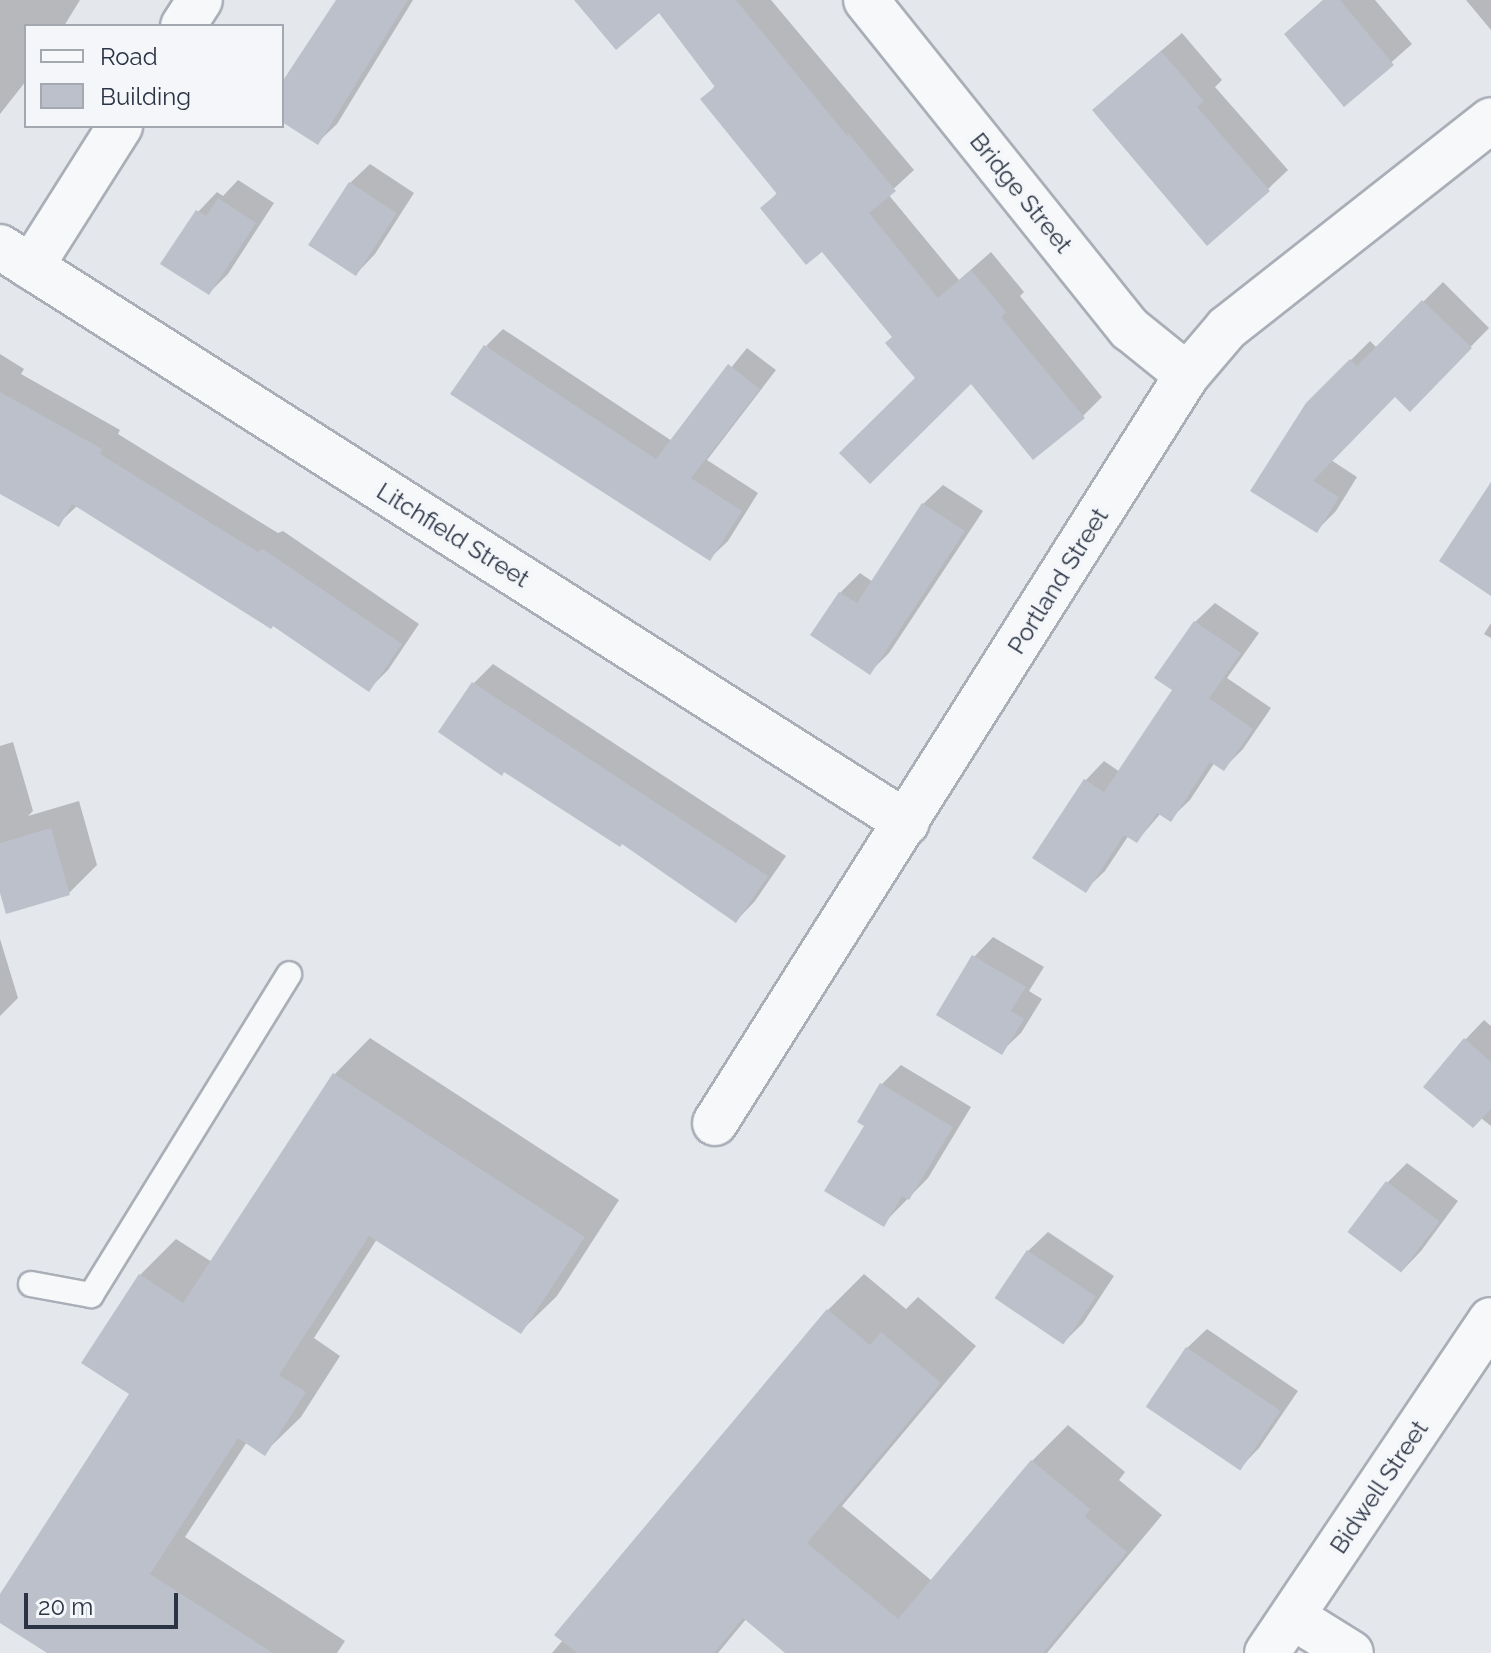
<!DOCTYPE html>
<html>
<head>
<meta charset="utf-8">
<style>
  body { margin:0 }
  #map { position:relative; width:1491px; height:1653px; overflow:hidden; background:#e4e7ec; font-family:Raleway,sans-serif }
  div>[style] { position:absolute }
  [style*='--x'] { left:calc(var(--x)*1px); top:calc(var(--y)*1px); width:calc(var(--w)*1px); rotate:calc(var(--a)*1deg) }
  .shadow>* { inset:0; background:#0003 }
  .building>* { inset:0; background:#bbc0ca; transform-origin:0 0 }
  .roads { filter:drop-shadow(2px 0 #a9aeb7) drop-shadow(-2px 0 #a9aeb7) drop-shadow(0 2px #a9aeb7) drop-shadow(0 -2px #a9aeb7) }
  .service>* { height:24px; margin:-12px; padding:0 12px; transform-origin:12px; border-radius:12px; background:#f7f8fa }
  .minor>* { height:44px; margin:-22px; padding:0 22px; transform-origin:22px; border-radius:22px; background:#f7f8fa }
  .tertiary>* { height:44px; margin:-22px; padding:0 22px; transform-origin:22px; border-radius:22px; background:#f7f8fa }
  span { translate:-50% -50%; white-space:nowrap; text-align:center; line-height:1.15; -webkit-text-stroke:7px #f4f6f9; paint-order:stroke }
  .street-label { font-size:24px; color:#2b3445 }
  .legend { position:absolute; left:24px; top:24px; width:260px; height:104px; box-sizing:border-box; background:#f4f6f9; border:2px solid #a4a8b1; margin:0; padding:10px 14px; list-style:none; font-size:24px; color:#2b3445 }
  .legend li { display:flex; align-items:center; gap:16px; height:40px }
  .legend b { width:40px; border:2px solid #a4a8b1 }
  .scale { position:absolute; left:24px; top:1593px; width:154px; height:36px; box-sizing:border-box; border:4px solid #2b3445; border-top:0; padding-left:10px; font-size:24px; line-height:28px; white-space:nowrap; color:#2b3445; -webkit-text-stroke:6px #f4f6f9; paint-order:stroke }
</style>
</head>
<body>
<div id="map">
  <div class="shadow">
    <div style="clip-path:polygon(0 0,80px 0,64px 26px,26px 26px,26px 81px,0 114px)"></div>
    <div style="clip-path:polygon(338px 0,413px 0,337px 124px,317px 143px,282px 119px,282px 85px)"></div>
    <div style="clip-path:polygon(607px 0,771px 0,914px 170px,888px 194px,959px 280px,991px 252px,1024px 292px,1020px 296px,1102px 397px,1083px 416px,971px 381px,918px 378px,894px 336px,822px 249px,763px 208px,778px 192px,703px 99px,716px 85px,660px 10px)"></div>
    <div style="clip-path:polygon(1323px 0,1375px 0,1412px 44px,1344px 104px,1286px 34px)"></div>
    <div style="clip-path:polygon(1466px 0,1491px 0,1491px 30px)"></div>
    <div style="clip-path:polygon(1182px 33px,1222px 80px,1215px 87px,1288px 170px,1268px 189px,1114px 91px)"></div>
    <div style="clip-path:polygon(370px 164px,414px 193px,375px 254px,356px 274px,350px 183px)"></div>
    <div style="clip-path:polygon(238px 180px,274px 203px,228px 274px,209px 293px,198px 212px,217px 192px,223px 196px)"></div>
    <div style="clip-path:polygon(1443px 282px,1489px 328px,1410px 409px,1396px 395px,1331px 460px,1357px 477px,1336px 511px,1316px 531px,1307px 404px,1370px 341px,1377px 348px)"></div>
    <div style="clip-path:polygon(503px 329px,672px 441px,747px 348px,776px 370px,707px 460px,758px 493px,728px 541px,710px 558px,486px 346px)"></div>
    <div style="clip-path:polygon(0 354px,24px 369px,21px 374px,120px 430px,118px 434px,260px 522px,278px 533px,283px 531px,419px 624px,388px 670px,369px 689px,273px 624px,78px 505px,58px 524px,0 491px)"></div>
    <div style="clip-path:polygon(943px 485px,983px 511px,889px 653px,870px 672px,813px 634px,840px 593px,860px 573px,873px 582px,923px 504px)"></div>
    <div style="clip-path:polygon(1215px 603px,1259px 633px,1227px 678px,1271px 708px,1243px 749px,1224px 768px,1215px 762px,1190px 800px,1170px 819px,1161px 813px,1137px 841px,1129px 835px,1105px 871px,1085px 890px,1085px 781px,1104px 761px,1120px 772px,1175px 690px,1195px 622px)"></div>
    <div style="clip-path:polygon(1491px 623px,1491px 638px,1484px 634px)"></div>
    <div style="clip-path:polygon(493px 664px,786px 856px,755px 901px,736px 921px,622px 842px,505px 770px,474px 683px)"></div>
    <div style="clip-path:polygon(13px 742px,33px 811px,28px 816px,79px 801px,97px 865px,69px 893px,0 885px,0 746px)"></div>
    <div style="clip-path:polygon(993px 937px,1044px 967px,1029px 991px,1042px 999px,1021px 1033px,1001px 1052px,974px 957px)"></div>
    <div style="clip-path:polygon(0 939px,18px 998px,0 1016px)"></div>
    <div style="clip-path:polygon(1484px 1020px,1491px 1026px,1491px 1126px,1481px 1118px,1465px 1040px)"></div>
    <div style="clip-path:polygon(370px 1038px,619px 1200px,557px 1296px,520px 1332px,377px 1239px,314px 1338px,340px 1356px,301px 1417px,264px 1453px,247px 1442px,185px 1537px,345px 1641px,337px 1653px,51px 1653px,0 1620px,0 1597px,132px 1393px,140px 1275px,176px 1239px,212px 1262px,334px 1075px)"></div>
    <div style="clip-path:polygon(901px 1065px,971px 1107px,928px 1178px,883px 1224px,867px 1125px,859px 1121px,882px 1084px)"></div>
    <div style="clip-path:polygon(1407px 1163px,1458px 1201px,1421px 1251px,1402px 1271px,1388px 1182px)"></div>
    <div style="clip-path:polygon(1048px 1232px,1114px 1276px,1083px 1323px,1064px 1342px,1028px 1251px)"></div>
    <div style="clip-path:polygon(864px 1274px,906px 1309px,918px 1297px,976px 1346px,842px 1506px,932px 1581px,1032px 1461px,1068px 1425px,1125px 1472px,1119px 1480px,1162px 1515px,1047px 1653px,788px 1653px,747px 1618px,718px 1653px,552px 1653px,563px 1640px,557px 1635px,828px 1310px)"></div>
    <div style="clip-path:polygon(1207px 1329px,1298px 1391px,1259px 1448px,1240px 1468px,1187px 1348px)"></div>
  </div>
  <div class="building">
    <div style="clip-path:polygon(336px 0,408px 0,318px 145px,282px 122px,282px 82px)"></div>
    <div style="clip-path:polygon(574px 0,736px 0,847px 136px,849px 134px,896px 191px,869px 213px,938px 298px,971px 270px,1006px 312px,1001px 317px,1085px 418px,1033px 460px,971px 384px,870px 484px,839px 453px,915px 378px,885px 343px,892px 337px,822px 252px,806px 265px,760px 208px,777px 194px,700px 99px,715px 87px,659px 13px,616px 50px)"></div>
    <div style="clip-path:polygon(1323px 0,1340px 0,1394px 65px,1344px 107px,1284px 34px)"></div>
    <div style="clip-path:polygon(1161px 51px,1204px 101px,1197px 107px,1270px 191px,1207px 246px,1092px 110px)"></div>
    <div style="left:349px;top:182px;width:57px;height:75px;rotate:33deg"></div>
    <div style="clip-path:polygon(218px 198px,256px 223px,209px 295px,160px 264px,196px 210px,206px 216px)"></div>
    <div style="clip-path:polygon(1422px 300px,1472px 348px,1410px 412px,1395px 397px,1313px 481px,1339px 497px,1317px 533px,1250px 491px,1306px 403px,1350px 359px,1357px 366px)"></div>
    <div style="clip-path:polygon(484px 345px,656px 459px,728px 364px,760px 389px,691px 478px,742px 511px,710px 561px,450px 394px)"></div>
    <div style="clip-path:polygon(0 392px,102px 449px,100px 454px,240px 541px,258px 552px,263px 549px,402px 644px,369px 692px,273px 626px,271px 629px,72px 504px,59px 527px,0 494px)"></div>
    <div style="clip-path:polygon(1491px 482px,1491px 596px,1439px 561px)"></div>
    <div style="clip-path:polygon(922px 503px,965px 531px,870px 675px,810px 635px,839px 592px,857px 603px)"></div>
    <div style="clip-path:polygon(1194px 621px,1241px 653px,1209px 698px,1253px 729px,1224px 771px,1210px 762px,1171px 822px,1157px 813px,1137px 843px,1124px 835px,1086px 893px,1032px 858px,1084px 779px,1104px 792px,1172px 690px,1154px 678px)"></div>
    <div style="clip-path:polygon(472px 682px,768px 876px,736px 923px,622px 844px,620px 847px,504px 772px,502px 776px,438px 732px)"></div>
    <div style="clip-path:polygon(51px 828px,70px 895px,6px 914px,0 893px,0 843px)"></div>
    <div style="clip-path:polygon(972px 955px,1026px 987px,1011px 1011px,1024px 1019px,1002px 1055px,936px 1015px)"></div>
    <div style="clip-path:polygon(1464px 1038px,1491px 1062px,1491px 1109px,1473px 1128px,1423px 1087px)"></div>
    <div style="clip-path:polygon(333px 1073px,585px 1237px,521px 1334px,369px 1236px,279px 1375px,306px 1392px,265px 1456px,238px 1438px,150px 1574px,273px 1653px,47px 1653px,0 1623px,0 1594px,129px 1394px,81px 1363px,139px 1274px,183px 1303px)"></div>
    <div style="clip-path:polygon(880px 1083px,953px 1127px,909px 1200px,902px 1196px,884px 1227px,824px 1191px,864px 1126px,857px 1122px)"></div>
    <div style="left:1386px;top:1181px;width:67px;height:64px;rotate:37deg"></div>
    <div style="left:1027px;top:1250px;width:83px;height:58px;rotate:34deg"></div>
    <div style="clip-path:polygon(827px 1309px,870px 1345px,881px 1332px,941px 1383px,807px 1543px,898px 1619px,1031px 1460px,1090px 1509px,1085px 1517px,1127px 1552px,1043px 1653px,785px 1653px,743px 1618px,714px 1653px,577px 1653px,554px 1635px)"></div>
    <div style="left:1186px;top:1347px;width:114px;height:72px;rotate:34deg"></div>
  </div>
  <div class="roads">
    <div class="service">
      <div style="--x:31;--y:1284;--w:61;--a:10.4"></div>
      <div style="--x:91;--y:1295;--w:377;--a:-58.3"></div>
    </div>
    <div class="minor">
      <div style="--x:866;--y:0;--w:422;--a:51.3"></div>
      <div style="--x:1130;--y:329;--w:73;--a:38.9"></div>
      <div style="--x:183;--y:26;--w:31;--a:-57"></div>
      <div style="--x:0;--y:247;--w:1074;--a:32.42"></div>
      <div style="--x:31;--y:267;--w:167;--a:-57.7"></div>
      <div style="--x:715;--y:1123;--w:884;--a:-57.75"></div>
      <div style="--x:1187;--y:375;--w:62;--a:-49.6"></div>
      <div style="--x:1227;--y:328;--w:336;--a:-38.2"></div>
      <div style="--x:1293;--y:1617;--w:68;--a:31.8"></div>
    </div>
    <div class="tertiary">
      <div style="--x:1267;--y:1653;--w:401;--a:-56.1"></div>
    </div>
  </div>
  <div class="street-label">
    <span style="left:1021px;top:193px;rotate:51deg">Bridge Street</span>
    <span style="left:453px;top:535px;rotate:32deg">Litchfield Street</span>
    <span style="left:1058px;top:581px;rotate:-58deg">Portland Street</span>
    <span style="left:1379px;top:1487px;rotate:-56deg">Bidwell Street</span>
  </div>
  <ul class="legend">
  <li><b style="height:10px;background:#f7f8fa"></b>Road</li>
  <li><b style="height:22px;background:#bbc0ca"></b>Building</li>
  </ul>
  <div class="scale">20 m</div>
</div>
</body>
</html>
